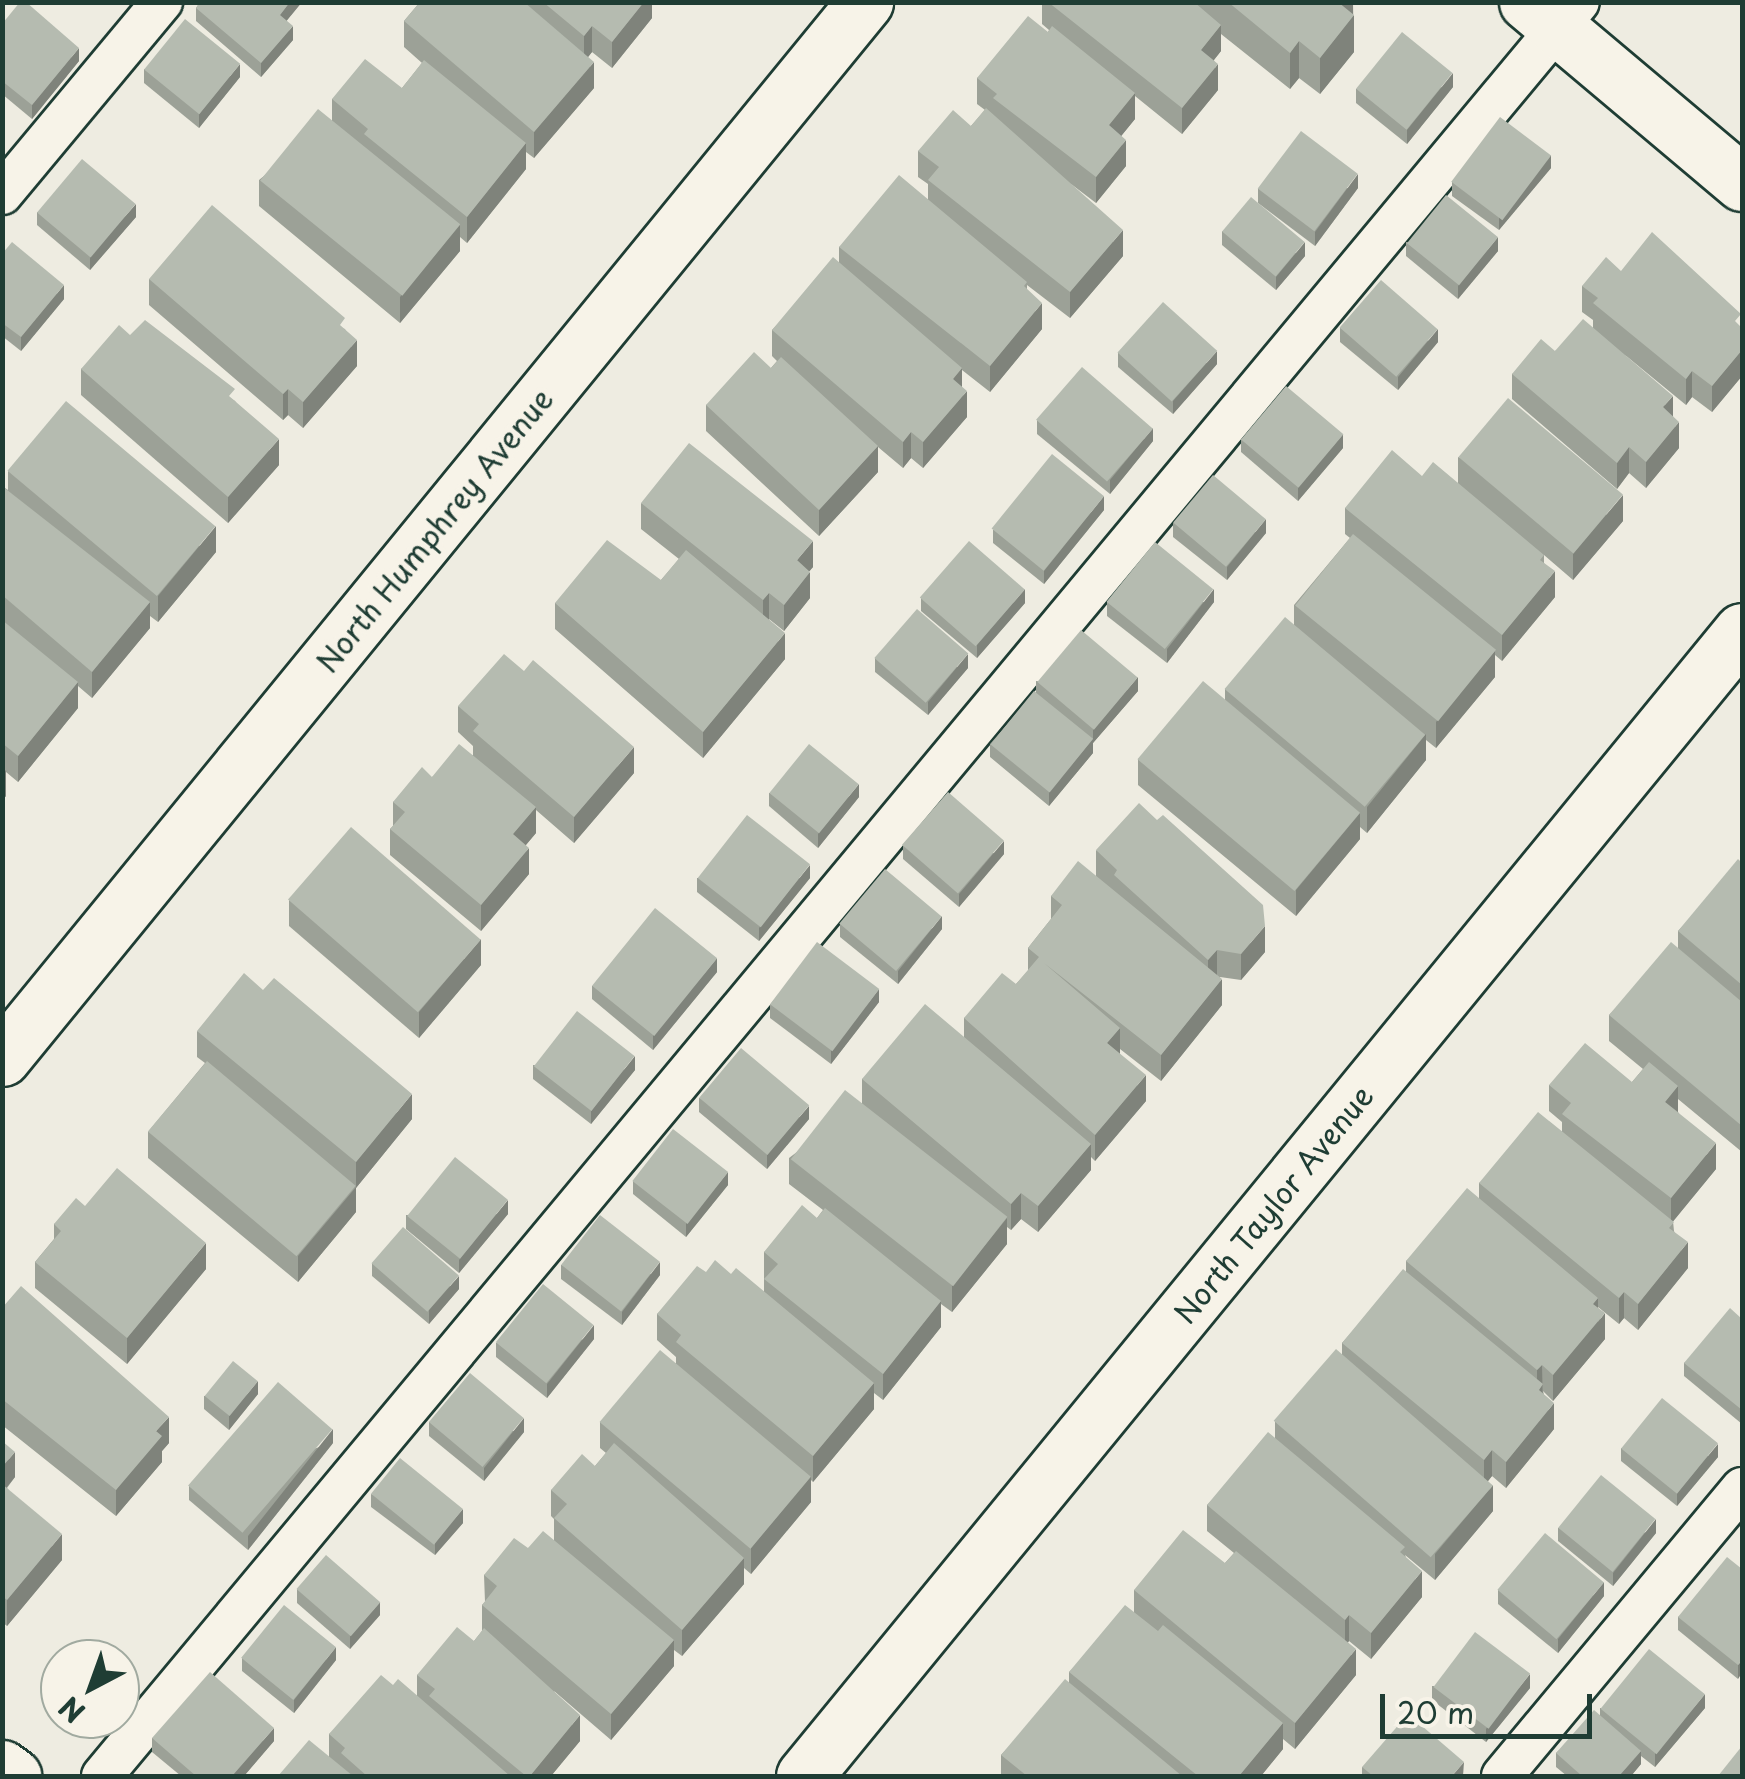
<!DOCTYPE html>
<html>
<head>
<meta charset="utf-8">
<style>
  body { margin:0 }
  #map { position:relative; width:1745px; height:1779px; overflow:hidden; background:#eeece1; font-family:"Playpen Sans",sans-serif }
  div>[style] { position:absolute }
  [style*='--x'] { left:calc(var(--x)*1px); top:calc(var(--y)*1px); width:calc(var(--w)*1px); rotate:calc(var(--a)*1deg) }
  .roads { filter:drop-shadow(2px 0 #1f3d34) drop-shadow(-2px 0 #1f3d34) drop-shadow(0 2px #1f3d34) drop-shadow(0 -2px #1f3d34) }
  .lane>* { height:40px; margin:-20px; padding:0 20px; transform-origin:20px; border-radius:20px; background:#f7f3e8 }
  .street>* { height:55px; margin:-27.5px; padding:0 27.5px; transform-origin:27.5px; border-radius:27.5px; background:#f7f3e8 }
  .wall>* { inset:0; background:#9ca197 }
  .shaded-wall>* { inset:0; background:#7f837b }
  .building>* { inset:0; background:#b5bbb0; transform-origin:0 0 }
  span { translate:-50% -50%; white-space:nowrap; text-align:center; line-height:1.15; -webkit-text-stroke:10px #f7f3e8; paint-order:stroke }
  .street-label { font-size:30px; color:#1f3d34 }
  .frame { position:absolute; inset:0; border:5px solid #1f3d34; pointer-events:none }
  .north { position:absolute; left:40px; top:1639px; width:100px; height:100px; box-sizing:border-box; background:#f7f3e8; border:2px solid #a1aaa0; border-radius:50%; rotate:221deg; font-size:28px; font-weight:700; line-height:40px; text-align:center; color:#1f3d34 }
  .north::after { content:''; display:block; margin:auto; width:35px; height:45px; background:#1f3d34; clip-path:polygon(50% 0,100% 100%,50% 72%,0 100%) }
  .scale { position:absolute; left:1380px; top:1694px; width:212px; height:45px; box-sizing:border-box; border:5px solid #1f3d34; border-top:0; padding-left:12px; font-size:30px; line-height:35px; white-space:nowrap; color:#1f3d34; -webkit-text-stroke:8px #f7f3e8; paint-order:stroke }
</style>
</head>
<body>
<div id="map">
  <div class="roads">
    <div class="lane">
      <div style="--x:2;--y:194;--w:250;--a:-50.2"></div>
      <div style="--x:102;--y:1776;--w:2308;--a:-50.22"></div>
      <div style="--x:1502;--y:1776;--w:375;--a:-50.2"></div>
    </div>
    <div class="street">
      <div style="--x:1527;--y:2;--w:281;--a:40.1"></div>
      <div style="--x:2;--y:1058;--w:1364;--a:-50.74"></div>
      <div style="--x:2;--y:1768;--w:14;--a:36"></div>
      <div style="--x:804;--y:1776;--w:1480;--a:-50.68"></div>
    </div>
  </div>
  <div class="wall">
    <div style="clip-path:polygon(200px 2px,302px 2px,286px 21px,293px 40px,261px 77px,196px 21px,196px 8px)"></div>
    <div style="clip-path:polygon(420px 2px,652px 2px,652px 18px,612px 68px,592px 52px,588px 57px,594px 88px,534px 158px,526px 152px,526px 169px,467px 243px,460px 237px,460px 251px,400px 323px,259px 206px,259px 180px,332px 121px,332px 99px,402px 88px,422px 63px,404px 47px,404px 21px)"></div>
    <div style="clip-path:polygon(1042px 2px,1353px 2px,1354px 52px,1320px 94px,1299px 78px,1290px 89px,1221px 34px,1221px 51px,1214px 60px,1218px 90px,1182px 134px,1135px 96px,1135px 119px,1121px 136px,1126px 166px,1096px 203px,1071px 184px,1123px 256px,1070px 318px,1027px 285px,1027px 290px,1042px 329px,990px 392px,962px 370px,962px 387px,967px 417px,923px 468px,911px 458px,903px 468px,878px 447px,878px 472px,819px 536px,706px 431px,706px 405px,771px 368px,777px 361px,772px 356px,772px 330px,839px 262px,839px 247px,928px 199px,928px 184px,918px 177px,918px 151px,971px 126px,985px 110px,977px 104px,977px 78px,1048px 32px,1049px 30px,1042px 24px)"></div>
    <div style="clip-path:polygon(2px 24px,79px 61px,32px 119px,2px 94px)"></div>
    <div style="clip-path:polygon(144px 69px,240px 77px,199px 128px,144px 83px)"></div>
    <div style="clip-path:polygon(1453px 87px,1407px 144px,1356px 103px,1356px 89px)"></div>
    <div style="clip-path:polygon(1551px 168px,1499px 230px,1452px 196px,1452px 182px)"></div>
    <div style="clip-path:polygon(1358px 188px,1315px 246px,1258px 203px,1258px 189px)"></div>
    <div style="clip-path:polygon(37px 212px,136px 217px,90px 270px,37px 225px)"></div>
    <div style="clip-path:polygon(1222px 231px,1305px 256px,1276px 290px,1222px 245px)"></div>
    <div style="clip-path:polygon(1406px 242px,1498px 251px,1458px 299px,1406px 256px)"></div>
    <div style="clip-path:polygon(2px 254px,64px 299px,21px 351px,2px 336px)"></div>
    <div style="clip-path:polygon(1621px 271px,1742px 328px,1742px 376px,1712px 412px,1692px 397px,1686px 405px,1625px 355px,1673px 416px,1679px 448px,1646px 488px,1629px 473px,1617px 489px,1512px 399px,1512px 374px,1555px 351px,1593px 328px,1593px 320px,1582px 312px,1582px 286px)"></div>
    <div style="clip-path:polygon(149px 279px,345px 329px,357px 366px,303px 428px,288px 415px,283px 420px,149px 305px)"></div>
    <div style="clip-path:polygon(1340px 328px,1438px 342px,1398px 390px,1340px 342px)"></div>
    <div style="clip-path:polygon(130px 335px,235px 401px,279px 465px,228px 523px,81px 395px,81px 369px)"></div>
    <div style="clip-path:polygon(1118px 353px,1217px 364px,1173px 414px,1118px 367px)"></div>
    <div style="clip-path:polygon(1037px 420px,1153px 441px,1110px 494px,1037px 434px)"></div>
    <div style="clip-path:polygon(1241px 439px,1343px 448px,1298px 501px,1241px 452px)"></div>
    <div style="clip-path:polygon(1458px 457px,1623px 521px,1573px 580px,1544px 555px,1544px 563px,1555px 597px,1502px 661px,1495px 655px,1495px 677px,1436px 748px,1426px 740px,1426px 760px,1367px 833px,1360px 827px,1360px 839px,1296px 916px,1138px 785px,1138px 759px,1225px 700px,1225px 689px,1294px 625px,1294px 605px,1350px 538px,1345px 534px,1345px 508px,1422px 476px,1458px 483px)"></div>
    <div style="clip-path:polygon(8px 471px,216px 552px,158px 622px,150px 616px,150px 628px,92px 698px,78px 686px,78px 708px,18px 782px,6px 772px,6px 796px,2px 801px,2px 486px,8px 490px)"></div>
    <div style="clip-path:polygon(641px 503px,813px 567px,809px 571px,810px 598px,784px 631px,769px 619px,785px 659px,703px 758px,555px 629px,555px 603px,661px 580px,679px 559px,641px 529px)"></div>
    <div style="clip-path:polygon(1104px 510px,1044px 584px,993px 543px,993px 530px)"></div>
    <div style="clip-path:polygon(1173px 523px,1266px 533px,1227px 580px,1173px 537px)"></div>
    <div style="clip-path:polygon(921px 598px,1025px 603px,977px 658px,921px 611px)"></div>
    <div style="clip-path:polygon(1107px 602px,1214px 602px,1167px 663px,1107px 616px)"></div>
    <div style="clip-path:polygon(875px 658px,968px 668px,928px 715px,875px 672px)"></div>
    <div style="clip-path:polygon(1036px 681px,1138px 691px,1093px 743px,1093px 753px,1049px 806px,990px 757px,990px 744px,1036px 692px)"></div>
    <div style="clip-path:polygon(458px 706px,634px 773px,574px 843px,536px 810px,536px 833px,526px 845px,529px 874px,481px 931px,390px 855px,390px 829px,393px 826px,393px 802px,432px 777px,473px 755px,473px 746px,458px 732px)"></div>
    <div style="clip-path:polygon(769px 793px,859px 797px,818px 848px,769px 806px)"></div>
    <div style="clip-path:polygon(903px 845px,1004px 854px,959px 907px,903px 859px)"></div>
    <div style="clip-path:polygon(1096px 850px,1265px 952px,1241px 980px,1220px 977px,1222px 1005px,1161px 1081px,1120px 1049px,1120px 1054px,1146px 1101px,1095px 1161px,1091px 1157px,1091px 1170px,1038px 1232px,1021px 1219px,1011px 1230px,1007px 1227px,1007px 1244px,952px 1312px,941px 1304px,941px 1327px,883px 1400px,874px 1393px,874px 1409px,813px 1482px,811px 1480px,811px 1502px,751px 1574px,744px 1568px,744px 1584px,682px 1656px,674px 1650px,674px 1666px,611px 1740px,554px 1691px,580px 1741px,551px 1776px,278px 1776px,329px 1757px,329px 1734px,393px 1685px,417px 1696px,417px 1675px,474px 1641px,482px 1631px,482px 1605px,485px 1602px,484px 1575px,528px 1548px,554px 1540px,554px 1519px,551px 1516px,551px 1490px,595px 1466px,606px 1453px,600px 1448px,600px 1422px,676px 1363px,676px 1357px,657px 1340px,657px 1314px,706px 1272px,731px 1274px,764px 1292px,764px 1252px,817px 1218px,823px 1210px,789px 1184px,789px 1158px,862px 1103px,862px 1079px,964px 1037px,964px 1018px,1016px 984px,1028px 971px,1028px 948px,1051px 919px,1051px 896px,1096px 876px)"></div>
    <div style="clip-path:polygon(1742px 863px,1742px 1152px,1678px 1099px,1678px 1112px,1716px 1169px,1673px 1221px,1674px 1231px,1688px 1268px,1638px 1330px,1624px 1318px,1619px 1324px,1598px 1307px,1605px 1339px,1553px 1401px,1543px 1391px,1554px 1429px,1506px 1488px,1492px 1476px,1488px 1481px,1493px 1511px,1435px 1580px,1405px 1555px,1422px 1597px,1371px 1659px,1349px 1641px,1348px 1642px,1356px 1675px,1295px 1749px,1283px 1739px,1283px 1749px,1261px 1776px,1001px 1776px,1001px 1755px,1069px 1683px,1069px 1672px,1134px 1612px,1134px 1590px,1225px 1563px,1234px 1553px,1207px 1531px,1207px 1505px,1275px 1439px,1275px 1422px,1342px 1354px,1342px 1343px,1406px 1272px,1406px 1261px,1479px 1199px,1479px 1183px,1562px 1131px,1562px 1122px,1549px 1111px,1549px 1085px,1632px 1082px,1643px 1069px,1609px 1041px,1609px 1015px,1678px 948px,1678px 931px)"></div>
    <div style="clip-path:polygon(697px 878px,810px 878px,759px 941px,697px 892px)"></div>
    <div style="clip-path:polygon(289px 900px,481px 965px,419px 1038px,289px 926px)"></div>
    <div style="clip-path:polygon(840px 924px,942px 929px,898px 984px,840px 937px)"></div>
    <div style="clip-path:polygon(717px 972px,653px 1050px,592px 999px,592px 986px)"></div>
    <div style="clip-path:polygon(879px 1002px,831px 1064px,770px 1018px,770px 1004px)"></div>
    <div style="clip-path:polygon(197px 1031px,412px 1119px,356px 1188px,356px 1212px,298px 1282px,148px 1158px,148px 1132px,205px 1063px,197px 1057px)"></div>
    <div style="clip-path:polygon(533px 1065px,635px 1070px,591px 1124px,533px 1079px)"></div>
    <div style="clip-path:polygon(699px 1098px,809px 1119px,767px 1169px,699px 1112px)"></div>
    <div style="clip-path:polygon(633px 1181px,728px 1185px,686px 1237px,633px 1194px)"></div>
    <div style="clip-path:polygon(85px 1206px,206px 1269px,127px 1364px,35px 1288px,35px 1262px,54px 1239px,54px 1224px)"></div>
    <div style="clip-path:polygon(508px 1214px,459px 1273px,406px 1229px,406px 1215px)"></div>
    <div style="clip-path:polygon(372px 1263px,459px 1289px,429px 1324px,372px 1276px)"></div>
    <div style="clip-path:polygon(561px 1265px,660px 1275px,622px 1325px,561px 1279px)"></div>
    <div style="clip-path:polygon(2px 1308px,169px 1443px,162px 1451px,162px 1462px,116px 1516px,2px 1425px)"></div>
    <div style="clip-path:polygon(1742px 1319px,1742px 1424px,1684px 1376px,1684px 1363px)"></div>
    <div style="clip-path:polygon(594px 1339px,547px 1398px,496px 1357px,496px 1343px)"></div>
    <div style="clip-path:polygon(258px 1394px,229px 1430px,204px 1409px,204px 1396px)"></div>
    <div style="clip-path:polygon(429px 1422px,524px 1432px,484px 1481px,429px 1436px)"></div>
    <div style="clip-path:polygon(2px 1441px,15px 1477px,7px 1488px,62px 1560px,7px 1626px,2px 1622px)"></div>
    <div style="clip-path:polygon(333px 1443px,248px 1550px,189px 1500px,189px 1486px)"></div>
    <div style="clip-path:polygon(1621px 1448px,1718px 1457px,1677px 1506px,1621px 1461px)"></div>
    <div style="clip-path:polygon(371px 1494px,463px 1523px,435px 1555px,371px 1507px)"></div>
    <div style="clip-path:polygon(1558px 1528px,1656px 1533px,1613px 1586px,1558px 1541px)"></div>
    <div style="clip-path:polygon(1742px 1569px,1738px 1679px,1678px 1630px,1678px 1617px)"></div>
    <div style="clip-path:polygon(297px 1589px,380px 1615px,350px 1649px,297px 1603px)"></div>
    <div style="clip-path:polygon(1498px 1590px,1604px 1596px,1558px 1653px,1498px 1604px)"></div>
    <div style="clip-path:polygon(242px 1658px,336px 1660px,294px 1713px,242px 1671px)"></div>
    <div style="clip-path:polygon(1432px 1686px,1530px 1688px,1486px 1742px,1432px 1700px)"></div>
    <div style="clip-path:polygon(1600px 1708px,1705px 1708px,1655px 1767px,1641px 1756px,1641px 1764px,1631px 1776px,1567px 1776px,1556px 1767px,1556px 1753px,1600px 1715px)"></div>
    <div style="clip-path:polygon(152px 1738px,274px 1741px,244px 1776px,181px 1776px,152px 1752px)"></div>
    <div style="clip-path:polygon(1362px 1767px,1464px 1775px,1463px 1776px,1362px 1776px)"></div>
  </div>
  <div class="shaded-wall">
    <div style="clip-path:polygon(290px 2px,302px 2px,280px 29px,280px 15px)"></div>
    <div style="clip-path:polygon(644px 2px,652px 2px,652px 18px,612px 68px,612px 42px)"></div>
    <div style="clip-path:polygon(1335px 2px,1353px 2px,1353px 15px)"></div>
    <div style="clip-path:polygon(1354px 15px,1354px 52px,1320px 94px,1320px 58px)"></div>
    <div style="clip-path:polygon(1221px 25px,1221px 51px,1201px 76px,1201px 50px)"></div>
    <div style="clip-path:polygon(293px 26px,293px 40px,261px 77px,261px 63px)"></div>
    <div style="clip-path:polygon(592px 26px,592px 52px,584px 62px,584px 36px)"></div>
    <div style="clip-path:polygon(1299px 41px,1299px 78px,1290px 89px,1290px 53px)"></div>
    <div style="clip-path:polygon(79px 48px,79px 61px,32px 119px,32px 105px)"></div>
    <div style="clip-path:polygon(594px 62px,594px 88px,534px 158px,534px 132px)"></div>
    <div style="clip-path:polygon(240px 64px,240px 77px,199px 128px,199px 114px)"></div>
    <div style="clip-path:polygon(1218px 64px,1218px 90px,1182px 134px,1182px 108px)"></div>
    <div style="clip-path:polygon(1453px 73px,1453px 87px,1407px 144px,1407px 130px)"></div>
    <div style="clip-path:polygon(1135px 93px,1135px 119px,1109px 151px,1109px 125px)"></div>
    <div style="clip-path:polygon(1126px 140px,1126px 166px,1096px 203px,1096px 177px)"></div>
    <div style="clip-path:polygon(526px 143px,526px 169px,467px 243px,467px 217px)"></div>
    <div style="clip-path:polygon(1551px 155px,1551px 168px,1499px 230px,1499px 216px)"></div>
    <div style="clip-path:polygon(1358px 174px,1358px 188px,1315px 246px,1315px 232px)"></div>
    <div style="clip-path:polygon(136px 204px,136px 217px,90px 270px,90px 256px)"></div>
    <div style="clip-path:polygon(460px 225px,460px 251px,400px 323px,400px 297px)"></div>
    <div style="clip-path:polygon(1123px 230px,1123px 256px,1070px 318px,1070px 292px)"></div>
    <div style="clip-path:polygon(1498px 237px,1498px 251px,1458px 299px,1458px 286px)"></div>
    <div style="clip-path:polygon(1305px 242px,1305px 256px,1276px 290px,1276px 277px)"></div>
    <div style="clip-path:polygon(64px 285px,64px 299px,21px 351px,21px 337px)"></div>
    <div style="clip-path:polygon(1042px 303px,1042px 329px,990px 392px,990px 366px)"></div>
    <div style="clip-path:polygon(1438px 329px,1438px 342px,1398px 390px,1398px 377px)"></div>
    <div style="clip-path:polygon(357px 340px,357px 366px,303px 428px,303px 402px)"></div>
    <div style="clip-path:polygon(1742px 350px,1742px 376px,1712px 412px,1712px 386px)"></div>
    <div style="clip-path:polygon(1217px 351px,1217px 364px,1173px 414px,1173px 401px)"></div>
    <div style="clip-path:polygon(962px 368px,962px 394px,953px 379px)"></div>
    <div style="clip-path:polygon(1692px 371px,1692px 397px,1686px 405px,1686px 379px)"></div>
    <div style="clip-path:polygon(288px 389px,288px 415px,283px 420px,283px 394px)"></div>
    <div style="clip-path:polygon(967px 391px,967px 417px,923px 468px,923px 442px)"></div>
    <div style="clip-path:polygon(1673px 396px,1673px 422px,1663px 407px)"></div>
    <div style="clip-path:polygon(1679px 422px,1679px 448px,1646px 488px,1646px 462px)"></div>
    <div style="clip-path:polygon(1153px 428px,1153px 441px,1110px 494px,1110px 480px)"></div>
    <div style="clip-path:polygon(911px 432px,911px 458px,903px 468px,903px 442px)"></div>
    <div style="clip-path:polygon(1343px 434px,1343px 448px,1298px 501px,1298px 487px)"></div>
    <div style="clip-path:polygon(279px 439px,279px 465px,228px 523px,228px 497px)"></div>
    <div style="clip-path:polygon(878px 446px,878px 472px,819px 536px,819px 510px)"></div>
    <div style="clip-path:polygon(1629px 447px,1629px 473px,1617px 489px,1617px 463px)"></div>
    <div style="clip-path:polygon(1623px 495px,1623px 521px,1573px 580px,1573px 554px)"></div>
    <div style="clip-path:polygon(1104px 496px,1104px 510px,1044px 584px,1044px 571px)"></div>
    <div style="clip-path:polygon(1266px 519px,1266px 533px,1227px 580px,1227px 567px)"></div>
    <div style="clip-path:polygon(216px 526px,216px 552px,158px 622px,158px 596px)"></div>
    <div style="clip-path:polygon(813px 541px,813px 567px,797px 586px,797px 560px)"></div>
    <div style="clip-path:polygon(1555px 571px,1555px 597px,1502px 661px,1502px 635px)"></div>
    <div style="clip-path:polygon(810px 572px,810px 598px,784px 631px,784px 605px)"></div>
    <div style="clip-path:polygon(1025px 589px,1025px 603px,977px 658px,977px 645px)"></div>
    <div style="clip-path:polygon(1214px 589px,1214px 602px,1167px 663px,1167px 649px)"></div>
    <div style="clip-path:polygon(769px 593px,769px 619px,763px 626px,763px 600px)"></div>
    <div style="clip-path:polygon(150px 602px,150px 628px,92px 698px,92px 672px)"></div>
    <div style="clip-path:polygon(785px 633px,785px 659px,703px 758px,703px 732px)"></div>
    <div style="clip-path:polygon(1495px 651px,1495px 677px,1436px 748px,1436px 722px)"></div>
    <div style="clip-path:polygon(968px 654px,968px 668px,928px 715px,928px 702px)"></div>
    <div style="clip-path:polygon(1138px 677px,1138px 691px,1093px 743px,1093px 753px,1049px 806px,1049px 792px,1093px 739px,1093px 730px)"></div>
    <div style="clip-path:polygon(78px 682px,78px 708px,18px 782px,18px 756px)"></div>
    <div style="clip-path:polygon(1426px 734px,1426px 760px,1367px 833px,1367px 807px)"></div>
    <div style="clip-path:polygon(634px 747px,634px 773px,574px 843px,574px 817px)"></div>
    <div style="clip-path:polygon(6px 770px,6px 796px,2px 801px,2px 775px)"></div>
    <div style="clip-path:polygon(859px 784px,859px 797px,818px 848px,818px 834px)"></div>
    <div style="clip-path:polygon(536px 807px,536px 833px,513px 860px,513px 834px)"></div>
    <div style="clip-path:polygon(1360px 813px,1360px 839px,1296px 916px,1296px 890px)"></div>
    <div style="clip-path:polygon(1004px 841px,1004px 854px,959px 907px,959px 894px)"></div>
    <div style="clip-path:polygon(529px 848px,529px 874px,481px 931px,481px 905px)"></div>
    <div style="clip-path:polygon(810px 865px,810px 878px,759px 941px,759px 928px)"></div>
    <div style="clip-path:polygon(942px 916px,942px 929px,898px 984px,898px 971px)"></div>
    <div style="clip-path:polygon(1265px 926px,1265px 952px,1241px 980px,1241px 954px)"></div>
    <div style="clip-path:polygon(481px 939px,481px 965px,419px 1038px,419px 1012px)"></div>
    <div style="clip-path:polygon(1217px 950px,1217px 976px,1208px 986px,1208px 960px)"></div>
    <div style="clip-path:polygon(717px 958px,717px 972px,653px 1050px,653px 1036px)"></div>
    <div style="clip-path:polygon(1222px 979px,1222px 1005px,1161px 1081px,1161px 1055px)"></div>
    <div style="clip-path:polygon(879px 989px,879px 1002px,831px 1064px,831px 1051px)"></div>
    <div style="clip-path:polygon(1120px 1028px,1120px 1054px,1107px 1043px)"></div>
    <div style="clip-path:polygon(635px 1056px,635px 1070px,591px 1124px,591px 1111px)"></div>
    <div style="clip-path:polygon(1146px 1075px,1146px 1101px,1095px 1161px,1095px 1135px)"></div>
    <div style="clip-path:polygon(1678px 1086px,1678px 1112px,1665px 1102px)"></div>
    <div style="clip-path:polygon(412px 1094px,412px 1119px,356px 1188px,356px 1212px,298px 1282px,298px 1256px,356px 1187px,356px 1162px)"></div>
    <div style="clip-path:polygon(809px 1106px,809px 1119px,767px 1169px,767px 1155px)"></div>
    <div style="clip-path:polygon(1716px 1143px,1716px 1169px,1671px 1224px,1671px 1198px)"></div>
    <div style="clip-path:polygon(1091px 1144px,1091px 1170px,1038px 1232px,1038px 1206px)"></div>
    <div style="clip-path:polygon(728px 1172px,728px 1185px,686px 1237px,686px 1224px)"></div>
    <div style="clip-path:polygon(1021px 1193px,1021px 1219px,1011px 1230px,1011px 1204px)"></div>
    <div style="clip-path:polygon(508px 1200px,508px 1214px,459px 1273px,459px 1260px)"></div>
    <div style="clip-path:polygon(1007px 1218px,1007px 1244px,952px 1312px,952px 1286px)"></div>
    <div style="clip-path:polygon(1688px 1242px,1688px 1268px,1638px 1330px,1638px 1304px)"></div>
    <div style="clip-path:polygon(206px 1243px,206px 1269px,127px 1364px,127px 1338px)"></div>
    <div style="clip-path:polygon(660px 1262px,660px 1275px,622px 1325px,622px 1312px)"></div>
    <div style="clip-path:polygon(459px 1276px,459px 1289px,429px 1324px,429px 1310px)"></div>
    <div style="clip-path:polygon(1624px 1292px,1624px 1318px,1619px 1324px,1619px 1298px)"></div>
    <div style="clip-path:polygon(1598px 1298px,1598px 1322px,1605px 1313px,1605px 1339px,1553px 1401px,1553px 1375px,1593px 1304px)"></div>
    <div style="clip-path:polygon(941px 1301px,941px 1327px,883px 1400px,883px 1374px)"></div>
    <div style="clip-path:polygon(594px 1325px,594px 1339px,547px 1398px,547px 1384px)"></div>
    <div style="clip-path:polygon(1542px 1365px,1543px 1410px,1537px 1396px,1537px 1370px)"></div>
    <div style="clip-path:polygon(258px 1381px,258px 1394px,229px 1430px,229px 1416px)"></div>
    <div style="clip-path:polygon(874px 1383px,874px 1409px,813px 1482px,813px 1456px)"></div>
    <div style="clip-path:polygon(1554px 1403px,1554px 1429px,1506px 1488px,1506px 1462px)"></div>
    <div style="clip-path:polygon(169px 1417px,169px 1443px,162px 1451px,162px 1462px,116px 1516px,116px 1490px,156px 1431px)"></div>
    <div style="clip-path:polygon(524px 1418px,524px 1432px,484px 1481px,484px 1468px)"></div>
    <div style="clip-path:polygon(333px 1429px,333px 1443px,248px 1550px,248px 1536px)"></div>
    <div style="clip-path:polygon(1718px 1444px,1718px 1457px,1677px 1506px,1677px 1493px)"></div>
    <div style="clip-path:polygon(1492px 1450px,1492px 1476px,1484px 1486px,1484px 1460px)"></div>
    <div style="clip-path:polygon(15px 1452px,15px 1477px,2px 1493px,2px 1467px)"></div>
    <div style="clip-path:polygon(811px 1476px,811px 1502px,751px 1574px,751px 1548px)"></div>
    <div style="clip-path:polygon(1493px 1485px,1493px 1511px,1435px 1580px,1435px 1554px)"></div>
    <div style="clip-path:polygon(463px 1509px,463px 1523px,435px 1555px,435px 1541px)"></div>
    <div style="clip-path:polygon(1656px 1519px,1656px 1533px,1613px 1586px,1613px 1573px)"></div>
    <div style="clip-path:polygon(62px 1534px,62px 1560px,7px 1626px,7px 1600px)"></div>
    <div style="clip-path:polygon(744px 1558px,744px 1584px,682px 1656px,682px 1630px)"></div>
    <div style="clip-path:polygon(1422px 1571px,1422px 1597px,1371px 1659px,1371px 1633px)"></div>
    <div style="clip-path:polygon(1604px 1582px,1604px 1596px,1558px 1653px,1558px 1639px)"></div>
    <div style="clip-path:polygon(380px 1602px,380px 1615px,350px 1649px,350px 1636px)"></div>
    <div style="clip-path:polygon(1349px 1615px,1349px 1641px,1345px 1646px,1345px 1620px)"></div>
    <div style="clip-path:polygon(674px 1640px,674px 1666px,611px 1740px,611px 1714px)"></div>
    <div style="clip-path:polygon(336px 1647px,336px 1660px,294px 1713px,294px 1700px)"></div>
    <div style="clip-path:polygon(1356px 1649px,1356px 1675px,1295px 1749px,1295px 1723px)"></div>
    <div style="clip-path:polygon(1742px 1660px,1742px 1673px,1738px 1679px,1738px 1665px)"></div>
    <div style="clip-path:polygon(1530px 1674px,1530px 1688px,1486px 1742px,1486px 1729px)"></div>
    <div style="clip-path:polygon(1705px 1694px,1705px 1708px,1655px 1767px,1655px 1754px)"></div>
    <div style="clip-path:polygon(580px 1715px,580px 1741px,551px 1776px,530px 1776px)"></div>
    <div style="clip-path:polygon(1283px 1723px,1283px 1749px,1261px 1776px,1239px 1776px)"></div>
    <div style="clip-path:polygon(274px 1728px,274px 1741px,244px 1776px,232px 1776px)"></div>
    <div style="clip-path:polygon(1641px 1751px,1641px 1764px,1631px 1776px,1619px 1776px)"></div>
    <div style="clip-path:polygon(1464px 1762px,1463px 1776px,1452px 1776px)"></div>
  </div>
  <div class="building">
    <div style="clip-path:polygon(20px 2px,26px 2px,79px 48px,32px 105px,2px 81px,2px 24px)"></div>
    <div style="clip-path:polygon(200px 2px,290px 2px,280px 15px,293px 26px,261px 63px,196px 8px)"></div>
    <div style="clip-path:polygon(420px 2px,524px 2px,594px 62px,534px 132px,404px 21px)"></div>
    <div style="clip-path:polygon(543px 2px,644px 2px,612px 42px,592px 26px,584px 36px)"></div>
    <div style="clip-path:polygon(1048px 2px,1194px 2px,1221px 25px,1201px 50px,1218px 64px,1182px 108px)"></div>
    <div style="clip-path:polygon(1228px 2px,1338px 2px,1354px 15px,1320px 58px,1299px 41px,1290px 53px)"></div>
    <div style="clip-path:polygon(1028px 16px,1048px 32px,1052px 26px,1135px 93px,1109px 125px,1126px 140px,1096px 177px,993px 98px,997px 94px,977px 78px)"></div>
    <div style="left:185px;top:19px;width:71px;height:65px;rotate:39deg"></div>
    <div style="left:1402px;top:32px;width:65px;height:73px;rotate:39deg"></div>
    <div style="clip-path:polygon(365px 59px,402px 88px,424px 60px,526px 143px,467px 217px,364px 134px,368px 129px,332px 99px)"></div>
    <div style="clip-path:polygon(986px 108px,1123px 230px,1070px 292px,928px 180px,939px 167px,918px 151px,953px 110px,971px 126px)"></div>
    <div style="left:318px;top:109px;width:183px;height:92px;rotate:39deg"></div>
    <div style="left:1500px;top:117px;width:64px;height:81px;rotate:37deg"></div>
    <div style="left:1301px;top:131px;width:71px;height:72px;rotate:37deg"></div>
    <div style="left:82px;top:159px;width:70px;height:70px;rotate:40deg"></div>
    <div style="clip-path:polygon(899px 175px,1027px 282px,1024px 286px,1042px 303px,990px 366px,839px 247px)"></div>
    <div style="left:1446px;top:195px;width:67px;height:62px;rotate:39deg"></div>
    <div style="left:1251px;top:197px;width:70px;height:45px;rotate:40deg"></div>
    <div style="clip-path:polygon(212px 205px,345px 318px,340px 325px,357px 340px,303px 402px,288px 389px,283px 394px,149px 279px)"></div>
    <div style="clip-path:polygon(1652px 232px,1741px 314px,1735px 321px,1742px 328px,1742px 350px,1712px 386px,1692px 371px,1686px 379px,1593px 303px,1598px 298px,1582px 286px,1606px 257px,1621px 271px)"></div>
    <div style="clip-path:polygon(12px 242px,64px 285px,21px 337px,2px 323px,2px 254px)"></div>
    <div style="clip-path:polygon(833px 257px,962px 368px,953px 379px,967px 391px,923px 442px,911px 432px,903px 442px,772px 330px)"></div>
    <div style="left:1381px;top:280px;width:75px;height:63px;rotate:41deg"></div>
    <div style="left:1163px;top:302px;width:73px;height:68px;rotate:42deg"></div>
    <div style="clip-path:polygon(1583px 319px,1673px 396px,1663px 407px,1679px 422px,1646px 462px,1629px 447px,1617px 463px,1512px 374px,1541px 339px,1555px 351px)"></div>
    <div style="clip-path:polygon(145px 320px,235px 389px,229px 396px,279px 439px,228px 497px,81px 369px,119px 325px,130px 335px)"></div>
    <div style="clip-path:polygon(754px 352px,771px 368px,781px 357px,878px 446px,819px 510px,706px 405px)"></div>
    <div style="left:1082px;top:367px;width:94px;height:70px;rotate:41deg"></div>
    <div style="left:1286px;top:386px;width:75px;height:70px;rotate:40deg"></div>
    <div style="left:1508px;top:398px;width:150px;height:77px;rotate:40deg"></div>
    <div style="left:66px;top:401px;width:195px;height:91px;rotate:40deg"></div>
    <div style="clip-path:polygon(689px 443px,813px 541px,797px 560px,810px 572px,784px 605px,769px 593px,763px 600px,641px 503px)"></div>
    <div style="clip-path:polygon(1392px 450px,1422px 476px,1433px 462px,1544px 555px,1540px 560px,1555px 571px,1502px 635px,1345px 508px)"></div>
    <div style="left:1052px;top:454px;width:67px;height:96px;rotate:39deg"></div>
    <div style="left:1213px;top:475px;width:69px;height:62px;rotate:40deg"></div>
    <div style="clip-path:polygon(2px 486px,150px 602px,92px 672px,2px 595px)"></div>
    <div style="left:1353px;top:534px;width:184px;height:92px;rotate:39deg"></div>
    <div style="clip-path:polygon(607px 540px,661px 580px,686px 550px,785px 633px,703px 732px,555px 603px)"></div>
    <div style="left:969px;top:541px;width:74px;height:75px;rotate:41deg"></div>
    <div style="left:1155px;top:542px;width:75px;height:77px;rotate:39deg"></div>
    <div style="left:917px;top:609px;width:68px;height:65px;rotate:41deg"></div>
    <div style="left:1285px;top:617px;width:183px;height:94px;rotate:40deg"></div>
    <div style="clip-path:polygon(2px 620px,78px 682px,18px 756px,2px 743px)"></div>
    <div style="left:1081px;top:630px;width:74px;height:68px;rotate:40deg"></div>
    <div style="clip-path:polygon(504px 654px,524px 671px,533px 660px,634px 747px,574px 817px,473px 731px,479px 724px,458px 706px)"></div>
    <div style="left:1203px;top:681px;width:205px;height:102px;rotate:40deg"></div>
    <div style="left:1034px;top:691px;width:76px;height:69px;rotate:39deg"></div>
    <div style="clip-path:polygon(459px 744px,536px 807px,513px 834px,529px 848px,481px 905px,390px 829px,405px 812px,393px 802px,422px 767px,432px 777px)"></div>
    <div style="left:809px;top:744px;width:64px;height:63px;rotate:39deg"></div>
    <div style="left:948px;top:792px;width:74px;height:70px;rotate:41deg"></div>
    <div style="clip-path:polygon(1139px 803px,1157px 820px,1163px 815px,1263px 905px,1265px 926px,1241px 954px,1217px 950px,1208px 960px,1114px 875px,1117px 870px,1096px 850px)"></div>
    <div style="left:747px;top:815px;width:80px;height:80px;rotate:38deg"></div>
    <div style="left:351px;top:827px;width:172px;height:96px;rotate:41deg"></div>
    <div style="clip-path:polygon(1738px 859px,1742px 863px,1742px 985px,1678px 931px)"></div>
    <div style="clip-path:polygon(1078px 861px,1222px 979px,1161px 1055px,1044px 963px,1120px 1028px,1107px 1043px,1146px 1075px,1095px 1135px,964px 1018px,1002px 973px,1016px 984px,1039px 957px,1028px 948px,1062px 905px,1051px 896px)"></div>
    <div style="left:885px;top:869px;width:74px;height:71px;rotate:40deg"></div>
    <div style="left:655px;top:908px;width:80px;height:100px;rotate:39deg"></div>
    <div style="left:817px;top:942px;width:78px;height:78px;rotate:37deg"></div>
    <div style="clip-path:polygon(1671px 942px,1742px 1002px,1742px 1126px,1609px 1015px)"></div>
    <div style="clip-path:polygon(244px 973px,263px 990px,274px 978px,412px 1094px,356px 1162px,197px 1031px)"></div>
    <div style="clip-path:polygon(925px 1004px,1091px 1144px,1038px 1206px,1021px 1193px,1011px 1204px,862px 1079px)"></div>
    <div style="left:577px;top:1011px;width:73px;height:70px;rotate:38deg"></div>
    <div style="clip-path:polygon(1585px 1043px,1632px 1082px,1649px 1062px,1678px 1086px,1665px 1102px,1716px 1143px,1671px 1198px,1562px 1114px,1571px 1103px,1549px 1085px)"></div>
    <div style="left:741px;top:1048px;width:89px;height:65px;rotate:40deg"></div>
    <div style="left:207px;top:1061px;width:194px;height:92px;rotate:40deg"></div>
    <div style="left:845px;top:1090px;width:206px;height:88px;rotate:38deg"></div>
    <div style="clip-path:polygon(1538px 1112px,1674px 1222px,1669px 1228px,1688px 1242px,1638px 1304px,1624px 1292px,1619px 1298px,1479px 1183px)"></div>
    <div style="left:673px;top:1129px;width:70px;height:66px;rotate:38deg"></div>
    <div style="left:455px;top:1157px;width:68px;height:76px;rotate:39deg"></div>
    <div style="clip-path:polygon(117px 1168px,206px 1243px,127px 1338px,35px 1262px,61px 1231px,54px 1224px,76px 1198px,85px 1206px)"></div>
    <div style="clip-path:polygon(1467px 1188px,1598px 1298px,1593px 1304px,1605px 1313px,1553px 1375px,1542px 1365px,1537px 1370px,1406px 1261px)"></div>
    <div style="clip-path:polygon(802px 1205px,817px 1218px,825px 1208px,941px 1301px,883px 1374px,764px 1279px,778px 1264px,764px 1252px)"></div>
    <div style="left:600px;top:1215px;width:76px;height:63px;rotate:38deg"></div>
    <div style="left:403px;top:1227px;width:74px;height:48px;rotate:41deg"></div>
    <div style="clip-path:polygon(715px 1260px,731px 1274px,736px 1268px,874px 1383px,813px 1456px,676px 1342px,681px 1335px,657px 1314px,697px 1266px,706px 1272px)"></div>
    <div style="clip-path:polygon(1403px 1269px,1543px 1384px,1539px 1390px,1554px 1403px,1506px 1462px,1492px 1450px,1484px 1460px,1342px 1343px)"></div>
    <div style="left:543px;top:1284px;width:65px;height:75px;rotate:39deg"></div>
    <div style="clip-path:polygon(21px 1286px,169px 1417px,156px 1431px,162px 1436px,116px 1490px,2px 1399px,2px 1308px)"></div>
    <div style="clip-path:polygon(1730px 1308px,1742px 1319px,1742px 1410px,1684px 1363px)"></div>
    <div style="left:1336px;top:1349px;width:208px;height:95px;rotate:41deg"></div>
    <div style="left:660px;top:1350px;width:197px;height:94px;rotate:40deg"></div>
    <div style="left:233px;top:1361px;width:32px;height:45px;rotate:39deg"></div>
    <div style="left:470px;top:1373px;width:70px;height:64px;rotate:40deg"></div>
    <div style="left:278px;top:1382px;width:72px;height:137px;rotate:41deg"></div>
    <div style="left:1662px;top:1398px;width:72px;height:65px;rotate:39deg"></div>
    <div style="clip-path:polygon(1268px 1432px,1405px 1547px,1400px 1552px,1422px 1571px,1371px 1633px,1349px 1615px,1345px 1620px,1207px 1505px)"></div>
    <div style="clip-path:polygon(2px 1441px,15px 1452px,2px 1467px)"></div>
    <div style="clip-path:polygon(614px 1443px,744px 1558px,682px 1630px,554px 1518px,567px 1504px,551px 1490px,582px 1454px,595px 1466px)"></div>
    <div style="left:400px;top:1458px;width:81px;height:46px;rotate:39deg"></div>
    <div style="left:1601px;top:1475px;width:70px;height:68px;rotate:39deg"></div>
    <div style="clip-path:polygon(2px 1484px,62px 1534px,7px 1600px,2px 1596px)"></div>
    <div style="clip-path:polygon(1183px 1530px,1225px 1563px,1236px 1551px,1356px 1649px,1295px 1723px,1134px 1590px)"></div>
    <div style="clip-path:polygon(543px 1531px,674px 1640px,611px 1714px,482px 1605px,497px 1586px,484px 1575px,514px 1538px,528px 1548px)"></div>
    <div style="left:1545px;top:1533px;width:77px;height:74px;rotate:40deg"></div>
    <div style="left:326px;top:1555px;width:72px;height:45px;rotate:41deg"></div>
    <div style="clip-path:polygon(1727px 1557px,1742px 1569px,1742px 1660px,1738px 1665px,1678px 1617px)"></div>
    <div style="left:284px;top:1605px;width:67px;height:68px;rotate:39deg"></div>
    <div style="clip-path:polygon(1125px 1605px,1158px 1631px,1163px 1625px,1283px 1723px,1239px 1776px,1198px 1776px,1069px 1672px)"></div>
    <div style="clip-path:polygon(457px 1627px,474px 1641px,484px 1628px,580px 1715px,530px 1776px,526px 1776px,429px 1696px,435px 1689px,417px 1675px)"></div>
    <div style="left:1475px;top:1632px;width:69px;height:69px;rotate:37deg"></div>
    <div style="left:1649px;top:1649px;width:72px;height:77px;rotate:39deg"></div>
    <div style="clip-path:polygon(210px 1672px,274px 1728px,232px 1776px,196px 1776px,152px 1738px)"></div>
    <div style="clip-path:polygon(381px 1675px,393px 1685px,398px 1679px,510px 1776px,367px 1776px,341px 1753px,345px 1748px,329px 1734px)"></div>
    <div style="clip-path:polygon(1065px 1679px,1182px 1776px,1027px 1776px,1001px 1755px)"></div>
    <div style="clip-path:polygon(1594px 1710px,1641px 1751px,1619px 1776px,1582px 1776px,1556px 1753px)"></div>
    <div style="clip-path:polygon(1408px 1714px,1464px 1762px,1452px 1776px,1373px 1776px,1362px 1767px)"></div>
    <div style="clip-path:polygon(309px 1740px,353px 1776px,278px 1776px)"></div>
    <div style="clip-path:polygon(1742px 1746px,1742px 1776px,1718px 1776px)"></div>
  </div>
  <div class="street-label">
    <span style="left:434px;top:530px;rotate:-51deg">North Humphrey Avenue</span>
    <span style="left:1273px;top:1204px;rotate:-51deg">North Taylor Avenue</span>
  </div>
  <div class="frame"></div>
  <div class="north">N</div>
  <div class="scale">20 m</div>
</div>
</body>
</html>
